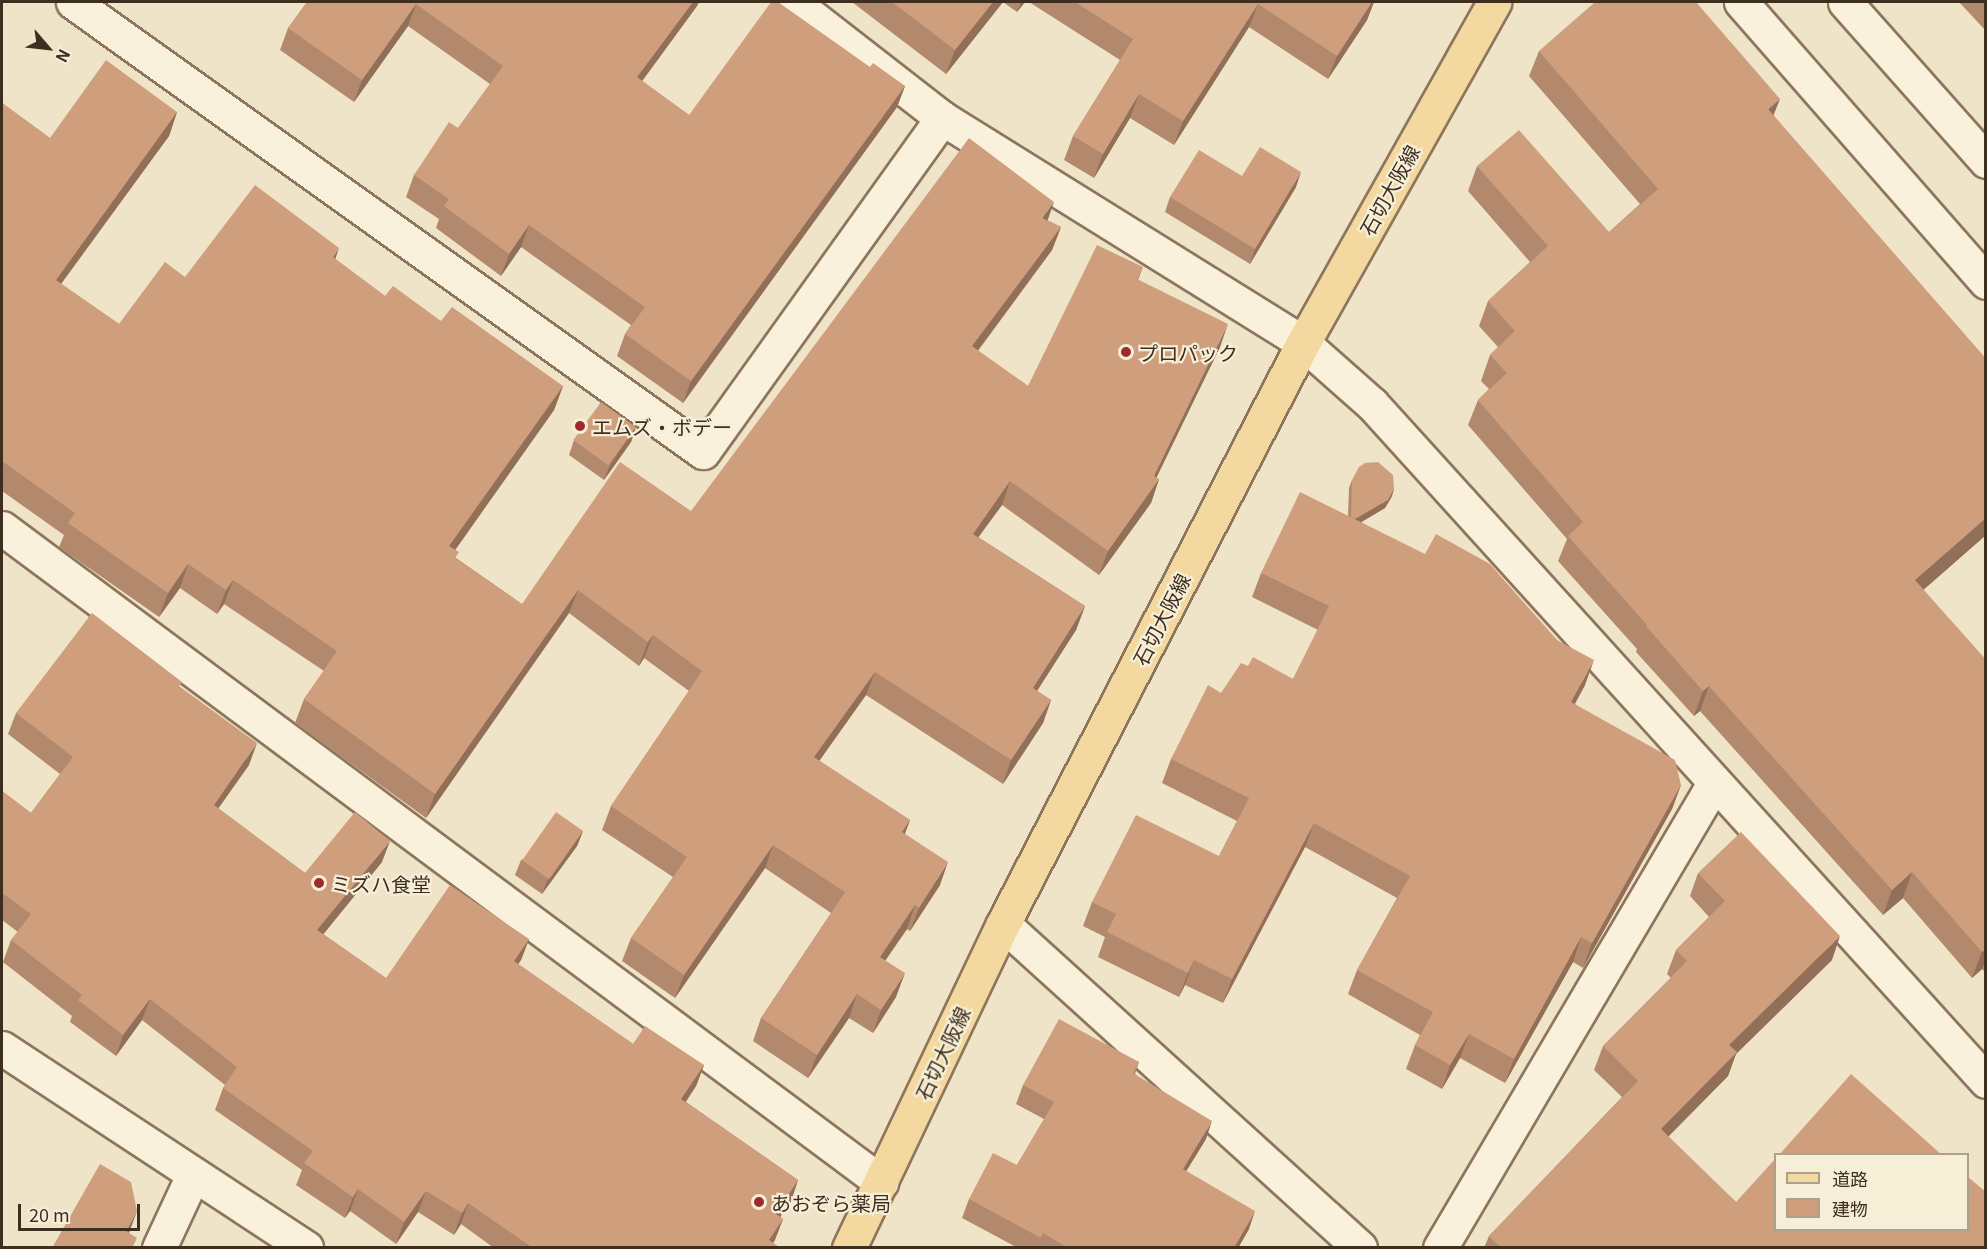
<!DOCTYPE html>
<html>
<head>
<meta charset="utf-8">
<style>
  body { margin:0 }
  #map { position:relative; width:1987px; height:1249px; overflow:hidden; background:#f0e4c8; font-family:Georgia,"Noto Sans JP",serif }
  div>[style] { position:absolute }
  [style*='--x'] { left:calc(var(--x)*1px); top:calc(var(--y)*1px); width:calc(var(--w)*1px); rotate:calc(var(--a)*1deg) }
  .roads { filter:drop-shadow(2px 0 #8d765c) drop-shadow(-2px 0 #8d765c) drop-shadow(0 2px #8d765c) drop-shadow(0 -2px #8d765c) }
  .minor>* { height:33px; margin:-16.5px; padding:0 16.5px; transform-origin:16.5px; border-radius:16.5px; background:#faf1dc }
  .major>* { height:33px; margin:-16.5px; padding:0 16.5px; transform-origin:16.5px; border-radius:16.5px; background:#f3d9a0 }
  .wall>* { inset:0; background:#b2896c }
  .shaded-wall>* { inset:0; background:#916f58 }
  .building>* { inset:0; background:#cf9f7d; transform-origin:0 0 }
  .dots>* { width:16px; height:16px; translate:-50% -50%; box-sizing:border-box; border:3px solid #f7eed8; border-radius:50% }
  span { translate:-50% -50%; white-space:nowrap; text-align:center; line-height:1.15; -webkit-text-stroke:4.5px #f7eed8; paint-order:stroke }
  .street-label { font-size:20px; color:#3d2e20 }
  .poi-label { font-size:20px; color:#3d2e20 }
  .left { translate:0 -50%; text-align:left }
  .frame { position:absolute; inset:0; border:3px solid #3d2e20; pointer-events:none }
  .legend { position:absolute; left:1774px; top:1153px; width:195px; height:78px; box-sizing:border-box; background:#f7eed8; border:2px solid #ada18e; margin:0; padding:8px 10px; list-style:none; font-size:18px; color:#3d2e20 }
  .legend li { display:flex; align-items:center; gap:12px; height:30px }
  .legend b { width:30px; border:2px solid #ada18e }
  .north { position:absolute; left:18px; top:18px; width:60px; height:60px; -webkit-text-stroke:4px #f7eed8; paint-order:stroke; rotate:118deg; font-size:16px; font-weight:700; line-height:24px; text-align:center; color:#3d2e20 }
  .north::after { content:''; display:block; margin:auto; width:21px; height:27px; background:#3d2e20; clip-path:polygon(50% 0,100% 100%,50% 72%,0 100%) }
  .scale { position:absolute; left:18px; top:1204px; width:122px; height:27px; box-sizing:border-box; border:3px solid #3d2e20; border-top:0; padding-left:8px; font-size:18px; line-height:21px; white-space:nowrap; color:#3d2e20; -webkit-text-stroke:4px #f7eed8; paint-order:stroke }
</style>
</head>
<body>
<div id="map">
  <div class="roads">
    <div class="minor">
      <div style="--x:73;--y:2;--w:774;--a:35.54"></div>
      <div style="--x:703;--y:452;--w:411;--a:-54.4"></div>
      <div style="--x:793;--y:2;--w:189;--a:37.9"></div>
      <div style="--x:942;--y:118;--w:425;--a:31.9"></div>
      <div style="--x:1303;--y:343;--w:92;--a:41.5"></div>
      <div style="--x:1372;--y:404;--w:914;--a:47.79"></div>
      <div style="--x:1741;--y:2;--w:372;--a:48.8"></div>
      <div style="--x:1845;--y:2;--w:213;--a:48.4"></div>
      <div style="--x:2;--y:528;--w:1096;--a:36.65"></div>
      <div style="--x:1003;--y:924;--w:482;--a:42.2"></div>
      <div style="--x:2;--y:1048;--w:364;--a:33.3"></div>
      <div style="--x:159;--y:1248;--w:81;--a:-65"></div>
      <div style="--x:1440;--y:1248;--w:540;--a:-59.49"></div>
    </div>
    <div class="major">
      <div style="--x:849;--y:1248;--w:359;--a:-64.6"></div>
      <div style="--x:1003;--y:924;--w:654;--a:-62.69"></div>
      <div style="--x:1303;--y:343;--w:391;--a:-60.7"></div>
    </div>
  </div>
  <div class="wall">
    <div style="clip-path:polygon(307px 2px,699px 2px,697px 6px,642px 81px,689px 115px,870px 67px,905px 86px,897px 107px,683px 403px,617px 356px,625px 334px,631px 325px,521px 247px,501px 276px,436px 228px,439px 219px,406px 197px,414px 175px,458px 128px,490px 84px,408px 26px,354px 102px,280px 50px,288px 28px)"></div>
    <div style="clip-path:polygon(852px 2px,1003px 2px,946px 74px)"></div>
    <div style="clip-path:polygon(1003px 2px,1025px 2px,1017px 12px)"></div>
    <div style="clip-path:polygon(1029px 2px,1374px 2px,1367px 20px,1328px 79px,1249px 27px,1174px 145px,1130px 118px,1094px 178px,1064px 160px,1073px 136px,1120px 60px)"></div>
    <div style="clip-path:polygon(1959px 2px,1986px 2px,1986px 31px)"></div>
    <div style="clip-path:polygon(1539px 51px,1773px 115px,1986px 359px,1986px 535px,1923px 590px,1986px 660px,1986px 973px,1982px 969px,1972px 978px,1903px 898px,1883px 915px,1700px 711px,1694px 716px,1636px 652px,1637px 649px,1558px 561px,1567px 539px,1468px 425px,1478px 400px,1489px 389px,1481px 381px,1490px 355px,1498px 347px,1479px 326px,1488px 301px,1530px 262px,1468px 191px,1477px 166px,1609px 232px,1640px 204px,1529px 76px)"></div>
    <div style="clip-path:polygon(2px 103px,50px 138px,177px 112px,169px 136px,61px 284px,119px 324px,185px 277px,335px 259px,385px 296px,441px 321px,563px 386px,554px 410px,455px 550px,456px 558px,522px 604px,691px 511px,1047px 220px,1061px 227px,1052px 250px,978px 351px,1028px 386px,1143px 267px,1138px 280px,1220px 347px,1156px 478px,1159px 479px,1151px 503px,1099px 575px,1002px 505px,978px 537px,1085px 606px,1076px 630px,1037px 691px,1051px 700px,1043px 723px,1003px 784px,866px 695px,819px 761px,910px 820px,905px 834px,940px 885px,910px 931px,907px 929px,885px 960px,896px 997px,873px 1033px,849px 1018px,808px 1078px,753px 1041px,761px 1018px,831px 913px,765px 868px,675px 998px,622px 961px,631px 938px,673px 877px,602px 830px,611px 806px,689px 691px,644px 658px,639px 666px,569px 613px,426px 818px,295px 723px,304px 699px,324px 671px,224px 604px,217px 614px,180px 588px,159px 617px,59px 547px,64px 535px,2px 491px)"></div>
    <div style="clip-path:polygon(1242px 176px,1296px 187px,1250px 264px,1165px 212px,1170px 197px)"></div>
    <div style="clip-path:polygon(636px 427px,631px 442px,604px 480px,569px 455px,574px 440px)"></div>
    <div style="clip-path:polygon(1352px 480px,1392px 496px,1385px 508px,1361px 522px,1585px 685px,1575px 704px,1681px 785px,1672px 809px,1583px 968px,1573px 962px,1505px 1083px,1460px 1058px,1442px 1089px,1406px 1069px,1415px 1045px,1420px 1035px,1348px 994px,1357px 970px,1397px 898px,1305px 847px,1223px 1003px,1185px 985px,1179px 997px,1098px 957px,1105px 937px,1083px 926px,1092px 902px,1219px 856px,1237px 821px,1162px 783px,1171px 759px,1221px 693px,1248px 666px,1293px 679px,1318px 630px,1252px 597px,1261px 573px,1348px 516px,1349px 488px)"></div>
    <div style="clip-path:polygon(180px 687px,249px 765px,218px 808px,305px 873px,382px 862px,323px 934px,386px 978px,529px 939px,521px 960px,518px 964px,633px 1044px,704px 1065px,696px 1086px,686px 1102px,798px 1180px,791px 1201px,780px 1217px,783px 1219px,773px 1243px,780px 1248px,494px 1248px,461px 1224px,454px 1235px,418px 1212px,396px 1244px,350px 1211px,345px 1218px,296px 1185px,302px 1170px,215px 1110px,223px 1088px,225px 1085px,142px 1020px,116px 1056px,70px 1022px,72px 1016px,3px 962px,11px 940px,18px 932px,2px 920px,2px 791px,31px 813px,60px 774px,8px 734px,16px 713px)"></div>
    <div style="clip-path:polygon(583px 831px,577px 846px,542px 894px,515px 875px,521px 860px)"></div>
    <div style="clip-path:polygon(1698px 873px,1832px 960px,1736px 1054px,1728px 1076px,1668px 1137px,1736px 1202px,1986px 1248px,1484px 1248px,1489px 1236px,1622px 1097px,1594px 1070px,1603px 1046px,1671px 978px,1667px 974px,1676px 950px,1709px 917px,1690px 896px)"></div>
    <div style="clip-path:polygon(1139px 1062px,1135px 1074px,1206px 1139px,1186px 1171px,1249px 1229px,1238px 1248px,1018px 1248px,962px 1218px,969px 1199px,1017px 1165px,1044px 1119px,1016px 1104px,1023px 1085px)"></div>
  </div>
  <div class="shaded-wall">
    <div style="clip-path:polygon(693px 2px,699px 2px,697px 6px,629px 99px,637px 77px)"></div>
    <div style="clip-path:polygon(993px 2px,1003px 2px,946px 74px,955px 50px)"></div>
    <div style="clip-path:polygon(1021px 2px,1025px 2px,1017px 12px)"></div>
    <div style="clip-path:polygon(1372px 2px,1374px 2px,1367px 20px,1328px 79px,1337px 56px)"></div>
    <div style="clip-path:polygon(416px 4px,408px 26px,354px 102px,362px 80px)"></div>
    <div style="clip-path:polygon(1258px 4px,1249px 27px,1174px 145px,1183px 121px)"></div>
    <div style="clip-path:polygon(905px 86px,897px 107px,683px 403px,691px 381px)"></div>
    <div style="clip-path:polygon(1139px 94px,1130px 118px,1094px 178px,1103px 154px)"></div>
    <div style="clip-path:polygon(1780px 99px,1770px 124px,1768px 109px)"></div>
    <div style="clip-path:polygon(177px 112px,169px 136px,47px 303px,56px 280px)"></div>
    <div style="clip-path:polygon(1301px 172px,1296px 187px,1250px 264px,1255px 249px)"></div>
    <div style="clip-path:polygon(1054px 202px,1046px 225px,1042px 218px)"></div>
    <div style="clip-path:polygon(529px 225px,521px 247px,501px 276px,509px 254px)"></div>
    <div style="clip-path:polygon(1061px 227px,1052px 250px,963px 370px,972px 346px)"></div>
    <div style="clip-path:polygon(339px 248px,331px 272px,333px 257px)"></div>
    <div style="clip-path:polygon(1228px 324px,1220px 347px,1148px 495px,1159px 479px,1151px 503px,1099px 575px,1108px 551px,1154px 476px)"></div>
    <div style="clip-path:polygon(563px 386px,554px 410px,441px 570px,449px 546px)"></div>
    <div style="clip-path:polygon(636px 427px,631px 442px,604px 480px,610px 465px)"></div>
    <div style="clip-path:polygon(1010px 481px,1002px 505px,964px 557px,973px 534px)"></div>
    <div style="clip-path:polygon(1394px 489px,1392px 496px,1385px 508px,1348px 530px,1351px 522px)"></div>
    <div style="clip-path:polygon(1986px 518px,1986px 535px,1905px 606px,1915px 580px)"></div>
    <div style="clip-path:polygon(188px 564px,180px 588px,159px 617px,168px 593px)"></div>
    <div style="clip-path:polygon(233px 580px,224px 604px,217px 614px,226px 590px)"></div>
    <div style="clip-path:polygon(578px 590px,569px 613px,426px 818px,435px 794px)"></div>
    <div style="clip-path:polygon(1085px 606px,1076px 630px,1024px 711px,1033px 688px)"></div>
    <div style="clip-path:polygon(653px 635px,644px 658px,639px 666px,648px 642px)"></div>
    <div style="clip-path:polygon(1594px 660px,1585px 685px,1562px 726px,1571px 702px)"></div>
    <div style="clip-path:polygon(875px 672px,866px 695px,805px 781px,814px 757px)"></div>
    <div style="clip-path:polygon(1709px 686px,1700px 711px,1694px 716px,1703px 691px)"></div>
    <div style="clip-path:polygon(1051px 700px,1043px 723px,1003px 784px,1011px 760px)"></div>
    <div style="clip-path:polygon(257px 743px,249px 765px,206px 826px,214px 805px)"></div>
    <div style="clip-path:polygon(1681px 785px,1672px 809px,1583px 968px,1592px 943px)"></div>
    <div style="clip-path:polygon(910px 820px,901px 843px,902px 832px)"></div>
    <div style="clip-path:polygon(1314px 823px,1305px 847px,1223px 1003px,1232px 979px)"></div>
    <div style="clip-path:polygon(583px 831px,577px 846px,542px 894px,548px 879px)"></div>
    <div style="clip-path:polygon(390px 841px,382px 862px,309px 952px,317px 930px)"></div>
    <div style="clip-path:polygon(773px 845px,765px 868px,675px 998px,684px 975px)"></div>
    <div style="clip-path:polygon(948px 862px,940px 885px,910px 931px,919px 908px)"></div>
    <div style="clip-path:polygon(1912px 872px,1903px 898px,1883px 915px,1892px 890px)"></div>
    <div style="clip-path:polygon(915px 905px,907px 929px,872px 980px,880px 957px)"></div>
    <div style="clip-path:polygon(1840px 936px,1832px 960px,1736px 1054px,1728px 1076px,1652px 1153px,1661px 1129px,1729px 1045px)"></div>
    <div style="clip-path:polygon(1581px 937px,1573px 962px,1505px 1083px,1514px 1059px)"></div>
    <div style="clip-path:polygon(529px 939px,521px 960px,506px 982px,514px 961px)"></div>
    <div style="clip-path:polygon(1986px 949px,1986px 959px,1982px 969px,1972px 978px,1982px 952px)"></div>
    <div style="clip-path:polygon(1194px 960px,1185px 985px,1179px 997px,1188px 973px)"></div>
    <div style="clip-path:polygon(905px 973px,896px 997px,873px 1033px,881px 1010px)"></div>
    <div style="clip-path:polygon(857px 994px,849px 1018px,808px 1078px,817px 1055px)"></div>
    <div style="clip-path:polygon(150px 999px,142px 1020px,116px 1056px,123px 1035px)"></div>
    <div style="clip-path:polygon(1469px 1034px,1460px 1058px,1442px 1089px,1450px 1065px)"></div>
    <div style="clip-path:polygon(704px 1065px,696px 1086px,673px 1120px,681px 1099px)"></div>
    <div style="clip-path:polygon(1212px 1121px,1206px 1139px,1176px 1188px,1183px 1169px)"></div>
    <div style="clip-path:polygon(798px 1180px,791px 1201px,768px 1235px,776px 1214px)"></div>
    <div style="clip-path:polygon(358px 1189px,350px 1211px,345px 1218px,353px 1197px)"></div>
    <div style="clip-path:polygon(426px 1191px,418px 1212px,396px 1244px,404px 1222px)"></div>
    <div style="clip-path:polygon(468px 1203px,461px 1224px,454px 1235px,462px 1213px)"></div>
    <div style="clip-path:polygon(137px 1211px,129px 1233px,121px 1248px,126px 1231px)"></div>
    <div style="clip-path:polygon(1255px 1211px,1249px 1229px,1238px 1248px,1234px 1248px)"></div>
    <div style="clip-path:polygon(783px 1219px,775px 1240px,770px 1248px,769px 1240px)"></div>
  </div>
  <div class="building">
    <div style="clip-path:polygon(307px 2px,693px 2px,637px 77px,689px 115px,771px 2px,778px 2px,870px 67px,873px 63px,905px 86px,691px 381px,625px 334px,645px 307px,529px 225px,509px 254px,444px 206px,449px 199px,414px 175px,449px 122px,458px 128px,503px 66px,416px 4px,362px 80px,288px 28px)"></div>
    <div style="clip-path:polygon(892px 2px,993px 2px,955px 50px)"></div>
    <div style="clip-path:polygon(1075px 2px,1372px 2px,1337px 56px,1258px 4px,1183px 121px,1139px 94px,1103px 154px,1073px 136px,1133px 39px)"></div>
    <div style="clip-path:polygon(1595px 2px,1696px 2px,1780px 99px,1768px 109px,1986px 359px,1986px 518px,1915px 580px,1986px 660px,1986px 949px,1982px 952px,1912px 872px,1892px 890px,1709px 686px,1703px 691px,1646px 626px,1647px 625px,1568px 536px,1583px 522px,1478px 400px,1507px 373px,1490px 355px,1515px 331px,1488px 301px,1548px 246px,1477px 166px,1519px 130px,1609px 232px,1658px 189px,1539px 51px)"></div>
    <div style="clip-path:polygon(106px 60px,177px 112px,56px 280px,119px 324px,165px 262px,185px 277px,255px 185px,339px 248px,333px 257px,385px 296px,393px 286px,441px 321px,452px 307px,563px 386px,449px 546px,459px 552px,455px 558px,522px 604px,620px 462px,691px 511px,969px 138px,1054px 202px,1042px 218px,1061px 227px,972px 346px,1028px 386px,1097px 245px,1143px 267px,1137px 279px,1228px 324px,1154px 476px,1159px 479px,1108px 551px,1010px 481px,973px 534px,1085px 606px,1033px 688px,1051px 700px,1011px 760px,875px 672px,814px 757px,910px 820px,902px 832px,948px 862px,919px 908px,915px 905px,880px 957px,905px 973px,881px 1010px,857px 994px,817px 1055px,761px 1018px,845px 892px,773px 845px,684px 975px,631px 938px,687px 857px,611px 806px,702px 671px,653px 635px,648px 642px,578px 590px,435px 794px,304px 699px,337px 651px,233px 580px,226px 590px,188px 564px,168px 593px,68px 523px,75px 513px,2px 461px,2px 103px,50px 138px)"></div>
    <div style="clip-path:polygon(1260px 147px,1301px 172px,1255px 249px,1170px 197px,1199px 150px,1242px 176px)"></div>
    <div style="left:601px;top:402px;width:43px;height:47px;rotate:36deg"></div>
    <div style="clip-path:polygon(1378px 462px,1393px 475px,1394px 489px,1388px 500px,1355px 519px,1351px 517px,1352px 480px,1359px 467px,1365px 463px)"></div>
    <div style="clip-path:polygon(1300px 492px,1425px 554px,1436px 534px,1490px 564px,1557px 640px,1594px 660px,1571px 702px,1675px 760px,1681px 785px,1592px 943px,1581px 937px,1514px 1059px,1469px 1034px,1450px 1065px,1415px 1045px,1433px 1012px,1357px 970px,1410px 876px,1314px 823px,1232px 979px,1194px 960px,1188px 973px,1107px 932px,1116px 914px,1092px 902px,1136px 815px,1219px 856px,1249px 798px,1171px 759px,1208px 685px,1221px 693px,1241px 663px,1248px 666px,1253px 657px,1293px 679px,1329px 606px,1261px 573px)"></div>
    <div style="clip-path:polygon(92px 613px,182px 682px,179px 686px,257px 743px,214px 805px,305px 873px,355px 812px,390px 841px,317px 930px,386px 978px,450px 885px,529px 939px,514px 961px,633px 1044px,645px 1026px,704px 1065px,681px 1099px,798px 1180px,776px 1214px,783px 1219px,769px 1240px,780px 1248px,533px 1248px,468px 1203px,462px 1213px,426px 1191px,404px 1222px,358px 1189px,353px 1197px,304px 1163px,313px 1151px,223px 1088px,237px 1067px,150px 999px,123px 1035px,78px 1000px,82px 995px,11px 940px,31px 914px,2px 893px,2px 791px,31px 813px,73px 757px,16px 713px)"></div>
    <div style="left:556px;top:812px;width:33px;height:59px;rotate:35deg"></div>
    <div style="clip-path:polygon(1741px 832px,1840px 936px,1729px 1045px,1737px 1052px,1661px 1129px,1736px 1202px,1776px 1158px,1776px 1230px,1968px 1230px,1968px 1177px,1986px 1192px,1986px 1248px,1501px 1248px,1489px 1236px,1638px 1081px,1603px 1046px,1687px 961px,1676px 950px,1725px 901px,1698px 873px)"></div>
    <div style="clip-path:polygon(1059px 1019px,1139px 1062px,1133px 1073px,1212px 1121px,1183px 1169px,1255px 1211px,1234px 1248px,1068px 1248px,1043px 1233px,1041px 1238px,969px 1199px,993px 1153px,1017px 1165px,1054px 1102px,1023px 1085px)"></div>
    <div style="clip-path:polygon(1851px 1074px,1942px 1155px,1779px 1155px)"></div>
    <div style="clip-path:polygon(100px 1164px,131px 1182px,137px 1211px,126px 1231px,137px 1238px,132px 1248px,52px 1248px)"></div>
  </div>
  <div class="dots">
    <div style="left:1126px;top:352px;background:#9e2a2b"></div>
    <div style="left:580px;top:426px;background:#9e2a2b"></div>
    <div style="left:319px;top:883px;background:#9e2a2b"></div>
    <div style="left:759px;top:1202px;background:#9e2a2b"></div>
  </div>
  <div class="street-label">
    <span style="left:1389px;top:190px;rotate:-61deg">石切大阪線</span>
    <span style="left:1161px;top:619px;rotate:-63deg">石切大阪線</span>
    <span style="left:942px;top:1053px;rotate:-65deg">石切大阪線</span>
  </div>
  <div class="poi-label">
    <span class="left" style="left:1138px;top:352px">プロパック</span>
    <span class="left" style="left:592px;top:426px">エムズ・ボデー</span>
    <span class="left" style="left:331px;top:883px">ミズハ食堂</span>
    <span class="left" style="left:771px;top:1202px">あおぞら薬局</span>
  </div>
  <div class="frame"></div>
  <ul class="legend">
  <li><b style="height:8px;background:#f3d9a0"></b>道路</li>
  <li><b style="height:16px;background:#cf9f7d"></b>建物</li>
  </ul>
  <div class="north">N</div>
  <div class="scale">20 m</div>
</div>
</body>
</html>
